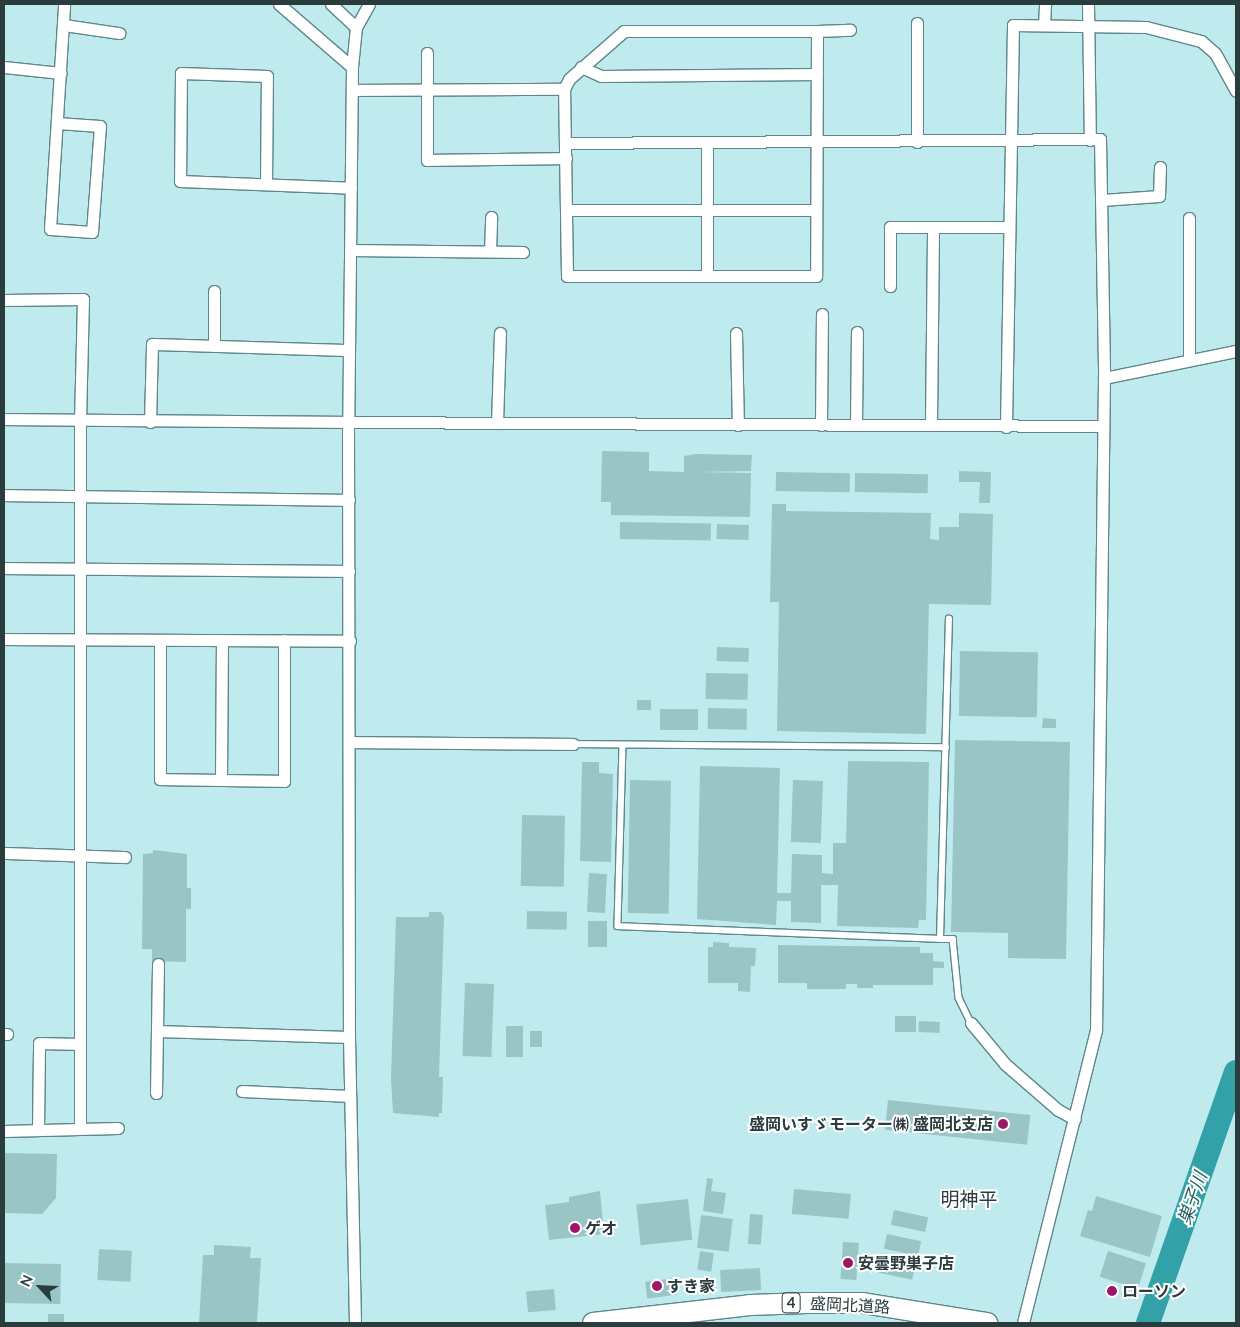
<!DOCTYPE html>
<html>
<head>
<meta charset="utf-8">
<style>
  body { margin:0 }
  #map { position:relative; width:1240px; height:1327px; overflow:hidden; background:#c0ebee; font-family:Lato,"Noto Sans JP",sans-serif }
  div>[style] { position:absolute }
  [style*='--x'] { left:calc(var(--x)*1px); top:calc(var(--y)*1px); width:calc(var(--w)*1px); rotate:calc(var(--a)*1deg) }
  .river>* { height:24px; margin:-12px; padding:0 12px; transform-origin:12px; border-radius:12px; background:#32a2a8 }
  .building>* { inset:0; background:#9ac5c7; transform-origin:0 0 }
  .roads { filter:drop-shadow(1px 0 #5e8789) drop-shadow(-1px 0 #5e8789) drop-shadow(0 1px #5e8789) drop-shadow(0 -1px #5e8789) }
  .service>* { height:5.5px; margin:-2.75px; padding:0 2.75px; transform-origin:2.75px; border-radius:2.75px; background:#fff }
  .minor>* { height:11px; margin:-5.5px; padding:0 5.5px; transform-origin:5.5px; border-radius:5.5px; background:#fff }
  .trunk>* { height:20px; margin:-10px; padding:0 10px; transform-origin:10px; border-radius:10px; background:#fff }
  .dots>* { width:14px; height:14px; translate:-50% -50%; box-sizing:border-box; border:2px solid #fff; border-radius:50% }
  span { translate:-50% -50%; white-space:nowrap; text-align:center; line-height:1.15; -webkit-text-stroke:4px #fff; paint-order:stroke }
  .shield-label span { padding:1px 4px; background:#fff; border:1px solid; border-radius:4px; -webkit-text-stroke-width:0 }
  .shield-label { font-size:15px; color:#2b3c3d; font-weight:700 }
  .poi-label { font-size:16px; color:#2b3c3d; font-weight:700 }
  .right { translate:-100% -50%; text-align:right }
  .left { translate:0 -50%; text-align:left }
  .street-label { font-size:16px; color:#2b3c3d }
  .water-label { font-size:18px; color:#235f62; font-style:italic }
  .quarter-label { font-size:19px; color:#2b3c3d }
  .frame { position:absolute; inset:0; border:5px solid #2b3c3d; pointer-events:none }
  .north { position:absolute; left:15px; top:1262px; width:50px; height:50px; -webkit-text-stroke:4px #fff; paint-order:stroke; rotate:295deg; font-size:14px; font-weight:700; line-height:20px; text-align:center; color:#2b3c3d }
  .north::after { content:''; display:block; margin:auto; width:18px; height:22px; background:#2b3c3d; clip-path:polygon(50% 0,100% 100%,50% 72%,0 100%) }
</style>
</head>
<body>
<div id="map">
  <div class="river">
    <div style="--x:1148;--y:1323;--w:266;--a:-70.7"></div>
  </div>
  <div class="building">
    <div style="clip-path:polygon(602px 451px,649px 452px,649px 471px,684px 472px,684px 456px,696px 454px,752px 455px,751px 471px,699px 472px,751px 473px,750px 517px,611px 515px,611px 502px,601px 502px)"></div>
    <div style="clip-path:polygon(959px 471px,991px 472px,990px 503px,979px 503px,980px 482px,959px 482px)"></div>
    <div style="left:776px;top:472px;width:74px;height:19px;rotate:1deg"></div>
    <div style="left:855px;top:473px;width:73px;height:19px;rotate:1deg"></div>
    <div style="clip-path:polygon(772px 504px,786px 504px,786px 511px,931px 513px,930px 539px,939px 540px,939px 527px,959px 527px,959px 513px,993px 514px,991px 605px,929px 604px,926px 734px,777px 731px,779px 602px,770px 602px)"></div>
    <div style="left:620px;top:522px;width:91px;height:17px;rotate:1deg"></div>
    <div style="left:717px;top:524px;width:32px;height:15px;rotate:2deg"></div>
    <div style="left:717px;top:647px;width:32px;height:14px;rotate:2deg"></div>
    <div style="left:960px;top:651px;width:78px;height:65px;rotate:1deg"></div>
    <div style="left:706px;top:673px;width:42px;height:26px;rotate:1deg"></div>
    <div style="left:637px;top:700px;width:14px;height:10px"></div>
    <div style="left:708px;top:708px;width:39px;height:21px;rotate:1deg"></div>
    <div style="left:660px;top:709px;width:38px;height:21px"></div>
    <div style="clip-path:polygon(1043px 718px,1056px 719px,1056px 728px,1042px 728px)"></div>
    <div style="clip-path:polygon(955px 740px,1070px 742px,1066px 959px,1008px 958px,1008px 933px,951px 932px)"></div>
    <div style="clip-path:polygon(848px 761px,929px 762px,926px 920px,919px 920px,918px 928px,837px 926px,838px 885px,821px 885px,821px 923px,791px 922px,791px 901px,777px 901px,776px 925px,697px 919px,700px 766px,780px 768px,777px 893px,791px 893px,792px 854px,822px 855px,822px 873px,833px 874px,833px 843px,846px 843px)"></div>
    <div style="clip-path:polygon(582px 762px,599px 762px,599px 773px,613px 774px,611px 862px,580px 861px)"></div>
    <div style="left:630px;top:780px;width:41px;height:133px;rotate:1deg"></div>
    <div style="left:793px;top:780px;width:30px;height:62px;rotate:2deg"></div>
    <div style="left:522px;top:815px;width:43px;height:71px;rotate:1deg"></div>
    <div style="clip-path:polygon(153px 850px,187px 854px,187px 888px,191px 888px,191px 909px,186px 909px,186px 962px,152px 961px,152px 949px,142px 949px,143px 854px,153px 853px)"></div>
    <div style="left:589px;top:873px;width:18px;height:39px;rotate:3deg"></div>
    <div style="left:527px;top:911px;width:40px;height:18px;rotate:1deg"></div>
    <div style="clip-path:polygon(429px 912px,441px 912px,444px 917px,439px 1077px,443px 1077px,442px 1113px,439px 1113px,439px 1117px,393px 1113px,391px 1079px,396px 917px,429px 917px)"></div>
    <div style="left:588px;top:921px;width:19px;height:26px"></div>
    <div style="clip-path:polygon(713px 942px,729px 943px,729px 947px,756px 948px,755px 966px,751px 966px,750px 992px,738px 991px,738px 983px,708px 983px,708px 947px,713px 947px)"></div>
    <div style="clip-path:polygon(778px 945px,920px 947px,920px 953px,933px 953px,933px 961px,944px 962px,944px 968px,933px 968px,933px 985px,873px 985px,873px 988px,857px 988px,857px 984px,846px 984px,846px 989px,807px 989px,807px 983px,778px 983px)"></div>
    <div style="left:465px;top:983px;width:29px;height:73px;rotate:2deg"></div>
    <div style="left:895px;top:1016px;width:21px;height:16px"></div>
    <div style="left:919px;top:1021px;width:21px;height:11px;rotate:3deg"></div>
    <div style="left:506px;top:1026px;width:17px;height:31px"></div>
    <div style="left:530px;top:1031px;width:12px;height:16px"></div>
    <div style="left:888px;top:1100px;width:143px;height:30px;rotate:6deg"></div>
    <div style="clip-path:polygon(4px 1153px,57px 1154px,56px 1198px,42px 1214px,4px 1213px)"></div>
    <div style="clip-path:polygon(707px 1178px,713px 1179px,711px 1191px,726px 1193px,723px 1214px,703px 1211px)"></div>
    <div style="left:794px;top:1189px;width:57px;height:25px;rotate:5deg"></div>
    <div style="clip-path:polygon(600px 1191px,604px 1234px,549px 1240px,545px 1205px,569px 1202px,569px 1197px)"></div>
    <div style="clip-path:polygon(1096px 1196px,1162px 1216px,1150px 1257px,1080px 1236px,1088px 1210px,1092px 1211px)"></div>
    <div style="left:688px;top:1199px;width:41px;height:52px;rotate:84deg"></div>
    <div style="left:894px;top:1210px;width:35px;height:15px;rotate:12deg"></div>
    <div style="left:750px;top:1214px;width:13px;height:30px;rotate:4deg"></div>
    <div style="left:701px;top:1215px;width:32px;height:33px;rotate:7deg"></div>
    <div style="left:887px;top:1234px;width:35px;height:15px;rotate:12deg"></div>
    <div style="left:843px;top:1242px;width:16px;height:37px;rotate:4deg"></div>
    <div style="clip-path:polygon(214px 1245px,251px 1247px,250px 1258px,261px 1258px,257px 1323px,199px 1323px,203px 1255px,214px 1255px)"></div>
    <div style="left:99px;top:1249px;width:33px;height:31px;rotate:3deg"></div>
    <div style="left:700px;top:1251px;width:14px;height:19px;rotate:8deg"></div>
    <div style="left:1108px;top:1251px;width:40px;height:27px;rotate:18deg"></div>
    <div style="left:882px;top:1258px;width:34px;height:15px;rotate:12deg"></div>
    <div style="left:4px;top:1263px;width:57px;height:40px;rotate:1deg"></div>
    <div style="left:760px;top:1268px;width:22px;height:40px;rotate:87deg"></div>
    <div style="left:675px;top:1278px;width:17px;height:30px;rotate:83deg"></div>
    <div style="left:554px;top:1289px;width:21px;height:28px;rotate:85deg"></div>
    <div style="left:48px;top:1314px;width:16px;height:9px"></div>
  </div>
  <div class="roads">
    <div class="service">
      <div style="--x:573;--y:744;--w:373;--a:0.5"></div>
      <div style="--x:623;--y:745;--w:181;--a:91.6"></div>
      <div style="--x:618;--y:926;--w:322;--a:2.3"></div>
      <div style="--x:940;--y:939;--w:320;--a:-88.4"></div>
      <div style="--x:940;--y:939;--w:13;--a:0"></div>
      <div style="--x:953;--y:939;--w:59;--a:84.2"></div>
      <div style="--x:959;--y:998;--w:28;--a:64"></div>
    </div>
    <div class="minor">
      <div style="--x:279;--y:4;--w:96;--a:40.8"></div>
      <div style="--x:331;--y:4;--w:34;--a:43"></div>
      <div style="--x:369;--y:4;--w:26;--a:119"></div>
      <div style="--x:356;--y:27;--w:40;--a:95.7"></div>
      <div style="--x:352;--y:67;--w:355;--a:90.6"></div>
      <div style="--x:348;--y:422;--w:754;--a:0.3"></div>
      <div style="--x:1088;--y:4;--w:136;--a:89.2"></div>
      <div style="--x:917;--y:23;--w:119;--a:90"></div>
      <div style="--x:64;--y:25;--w:56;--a:8.3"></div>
      <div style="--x:1044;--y:25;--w:21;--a:-87"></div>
      <div style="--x:624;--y:31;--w:193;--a:0"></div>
      <div style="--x:817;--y:31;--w:245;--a:90.2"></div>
      <div style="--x:816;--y:276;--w:249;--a:180"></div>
      <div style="--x:567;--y:276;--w:187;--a:-90.9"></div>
      <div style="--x:564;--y:89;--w:11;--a:-63"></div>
      <div style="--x:569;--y:79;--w:73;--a:-41.1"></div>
      <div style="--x:817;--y:31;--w:33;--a:-2"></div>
      <div style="--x:427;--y:53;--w:107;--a:90"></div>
      <div style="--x:427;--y:160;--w:139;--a:-0.8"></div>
      <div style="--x:4;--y:67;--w:57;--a:6"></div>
      <div style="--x:581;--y:67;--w:22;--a:24"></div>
      <div style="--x:601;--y:76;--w:216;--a:-0.5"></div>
      <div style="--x:352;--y:90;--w:212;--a:-0.3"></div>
      <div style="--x:57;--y:123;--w:43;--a:4"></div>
      <div style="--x:100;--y:126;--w:106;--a:94.3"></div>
      <div style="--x:92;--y:232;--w:42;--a:-175.9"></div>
      <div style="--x:50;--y:229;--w:225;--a:-86.4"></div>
      <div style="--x:567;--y:143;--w:533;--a:-0.43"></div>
      <div style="--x:1100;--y:139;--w:239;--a:89"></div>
      <div style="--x:1104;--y:378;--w:652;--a:90.7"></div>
      <div style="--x:1096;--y:1030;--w:302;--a:104"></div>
      <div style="--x:707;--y:143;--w:133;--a:90"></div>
      <div style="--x:266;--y:184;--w:108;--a:-89.5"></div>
      <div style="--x:267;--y:76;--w:86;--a:-178"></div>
      <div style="--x:181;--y:73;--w:108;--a:90.5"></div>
      <div style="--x:180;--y:181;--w:171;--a:2.3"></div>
      <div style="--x:1102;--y:200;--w:57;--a:-4"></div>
      <div style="--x:1159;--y:196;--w:29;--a:-88"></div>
      <div style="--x:568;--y:210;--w:248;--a:0"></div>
      <div style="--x:1189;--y:218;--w:142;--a:90"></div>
      <div style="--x:350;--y:250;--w:173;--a:0.7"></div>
      <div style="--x:490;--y:251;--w:34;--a:-88"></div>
      <div style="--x:890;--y:286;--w:59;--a:-90"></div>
      <div style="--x:890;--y:227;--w:118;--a:0"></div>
      <div style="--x:4;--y:300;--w:79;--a:-0.7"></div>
      <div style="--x:83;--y:299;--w:121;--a:91.4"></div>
      <div style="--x:80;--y:420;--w:709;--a:90"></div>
      <div style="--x:736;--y:333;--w:92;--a:88.8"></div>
      <div style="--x:214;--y:346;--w:55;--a:-90"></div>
      <div style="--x:1104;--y:378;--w:135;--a:-11.6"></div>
      <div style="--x:4;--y:419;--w:344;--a:0.5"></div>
      <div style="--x:348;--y:422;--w:615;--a:89.91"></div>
      <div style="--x:349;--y:1037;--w:286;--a:88.8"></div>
      <div style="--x:150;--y:422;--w:78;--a:-88.5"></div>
      <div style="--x:152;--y:344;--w:196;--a:1.8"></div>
      <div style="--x:497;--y:423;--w:90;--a:-88.1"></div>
      <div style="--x:931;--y:424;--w:197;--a:-89.4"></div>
      <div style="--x:821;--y:425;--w:111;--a:-89.5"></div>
      <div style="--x:856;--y:425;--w:93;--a:-89.4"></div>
      <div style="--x:1006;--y:427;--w:402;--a:-89"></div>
      <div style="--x:1013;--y:25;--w:133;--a:0.9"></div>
      <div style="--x:1146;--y:27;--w:57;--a:14.3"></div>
      <div style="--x:1201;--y:41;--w:18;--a:41"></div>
      <div style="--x:1215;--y:53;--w:43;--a:61.1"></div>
      <div style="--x:4;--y:495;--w:345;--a:0.8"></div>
      <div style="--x:4;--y:568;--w:345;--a:0.5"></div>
      <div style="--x:4;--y:639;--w:346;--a:0.3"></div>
      <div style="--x:160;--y:640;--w:139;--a:90"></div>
      <div style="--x:160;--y:779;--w:124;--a:0.9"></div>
      <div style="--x:284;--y:781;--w:141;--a:-90"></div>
      <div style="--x:349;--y:742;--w:224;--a:0.5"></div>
      <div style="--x:221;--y:780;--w:140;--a:-89.6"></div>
      <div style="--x:4;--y:853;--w:121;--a:1.9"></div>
      <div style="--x:971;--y:1023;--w:53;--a:50.3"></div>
      <div style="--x:1005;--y:1064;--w:70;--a:41"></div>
      <div style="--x:1058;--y:1110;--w:19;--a:28"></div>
      <div style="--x:157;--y:1031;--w:192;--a:1.8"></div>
      <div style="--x:4;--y:1034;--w:3;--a:0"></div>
      <div style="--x:242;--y:1091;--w:108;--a:2.7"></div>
      <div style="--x:156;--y:1093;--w:129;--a:-89.1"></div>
      <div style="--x:38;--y:1130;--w:87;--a:-89.3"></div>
      <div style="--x:39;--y:1043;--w:41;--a:1.4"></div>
      <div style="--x:4;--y:1131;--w:114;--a:-1.5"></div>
    </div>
    <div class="trunk">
      <div style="--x:593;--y:1323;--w:158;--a:-6.5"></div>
      <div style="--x:750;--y:1305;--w:57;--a:-2"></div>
      <div style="--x:807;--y:1303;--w:56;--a:0"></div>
      <div style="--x:863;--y:1303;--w:126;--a:9.2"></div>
    </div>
  </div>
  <div class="dots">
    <div style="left:1003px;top:1124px;background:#9d1768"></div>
    <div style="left:575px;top:1228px;background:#9d1768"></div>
    <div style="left:848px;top:1263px;background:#9d1768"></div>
    <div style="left:657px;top:1286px;background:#9d1768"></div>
    <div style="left:1112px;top:1291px;background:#9d1768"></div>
  </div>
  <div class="shield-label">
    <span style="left:791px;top:1303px">4</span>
  </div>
  <div class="poi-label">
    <span class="right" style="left:993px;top:1124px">盛岡いすゞモーター㈱ 盛岡北支店</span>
    <span class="left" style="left:585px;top:1228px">ゲオ</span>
    <span class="left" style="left:858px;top:1263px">安曇野巣子店</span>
    <span class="left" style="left:667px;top:1286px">すき家</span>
    <span class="left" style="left:1122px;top:1291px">ローソン</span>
  </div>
  <div class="street-label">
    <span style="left:850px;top:1305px;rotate:3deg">盛岡北道路</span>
  </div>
  <div class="water-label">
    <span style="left:1192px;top:1198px;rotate:-71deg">巣子川</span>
  </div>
  <div class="quarter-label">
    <span style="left:969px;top:1199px">明神平</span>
  </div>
  <div class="frame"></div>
  <div class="north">N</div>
</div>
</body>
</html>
